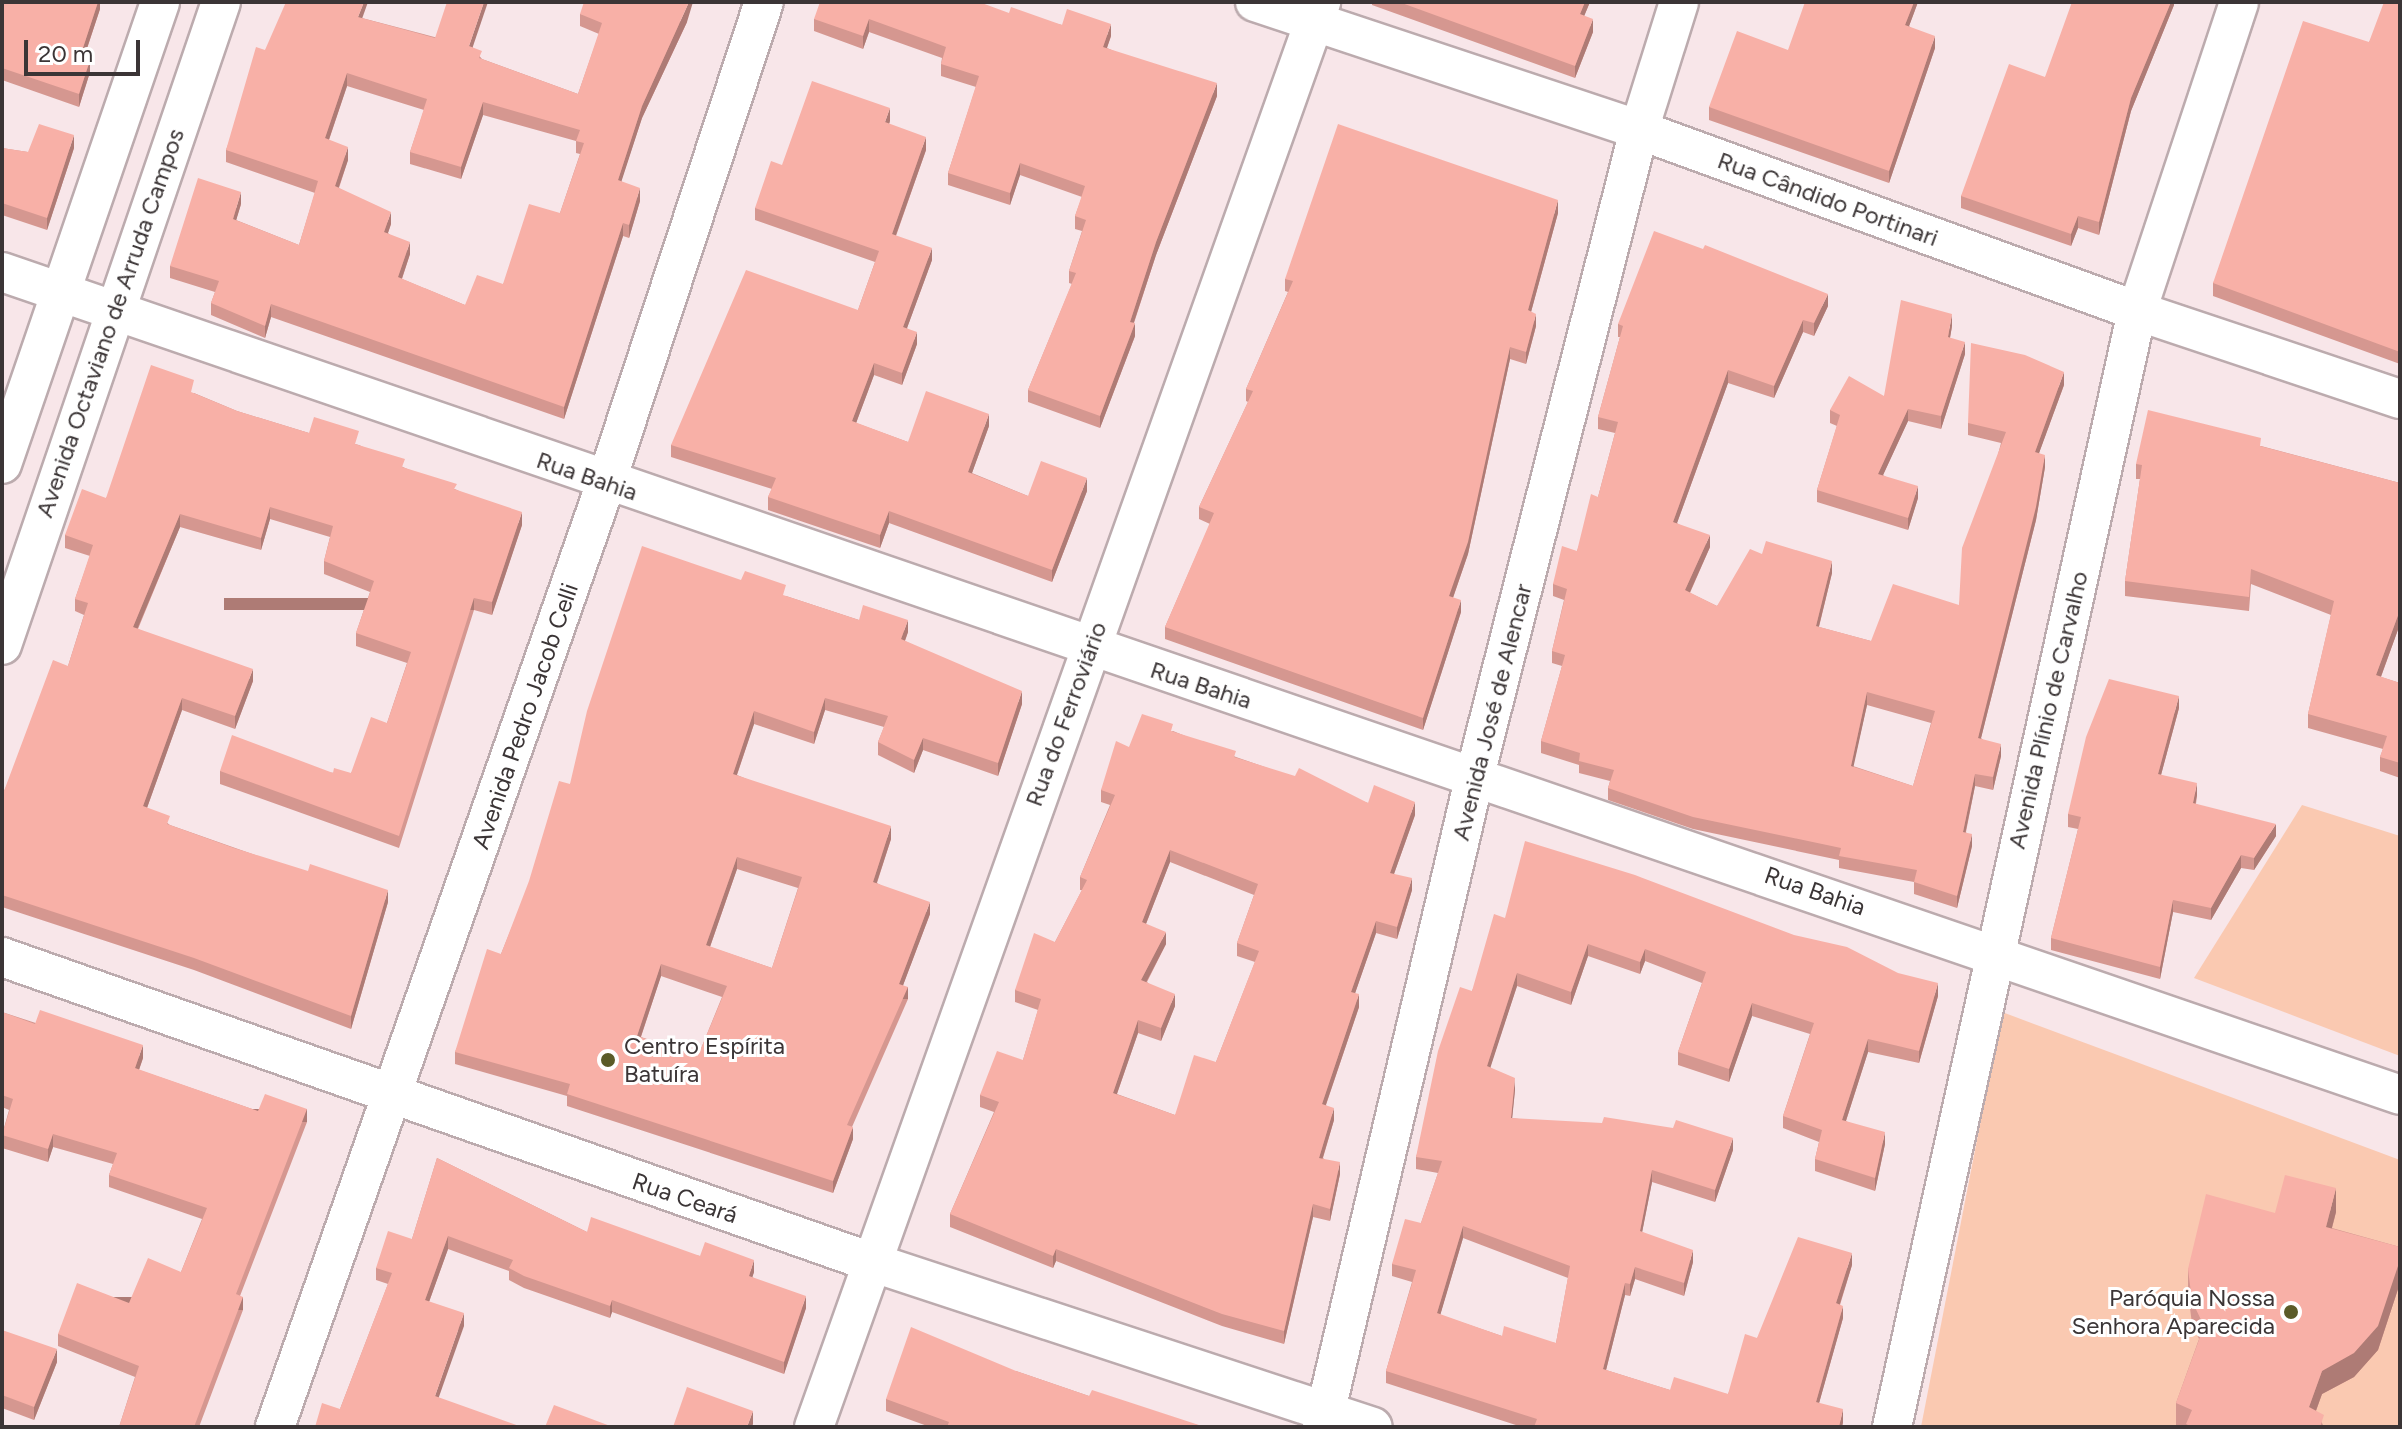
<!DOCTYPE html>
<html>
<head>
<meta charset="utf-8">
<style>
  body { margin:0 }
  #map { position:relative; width:2402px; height:1429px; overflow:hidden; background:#f8e6e9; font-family:Figtree,sans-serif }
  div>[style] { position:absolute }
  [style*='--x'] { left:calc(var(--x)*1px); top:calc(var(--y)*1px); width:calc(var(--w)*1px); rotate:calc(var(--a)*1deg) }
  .green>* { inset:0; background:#fac9b1 }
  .roads { filter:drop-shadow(2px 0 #bcabae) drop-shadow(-2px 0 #bcabae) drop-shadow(0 2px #bcabae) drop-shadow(0 -2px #bcabae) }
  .minor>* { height:38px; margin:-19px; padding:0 19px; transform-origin:19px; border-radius:19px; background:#fff }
  .wall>* { inset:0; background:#d59790 }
  .shaded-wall>* { inset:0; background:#ae7b75; transform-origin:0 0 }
  .building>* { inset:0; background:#f8b0a7 }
  .dots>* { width:22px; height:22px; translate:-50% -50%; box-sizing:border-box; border:4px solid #fff; border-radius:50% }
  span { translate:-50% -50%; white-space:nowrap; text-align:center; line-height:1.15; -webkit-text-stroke:6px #fff; paint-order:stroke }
  .street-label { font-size:24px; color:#3b3536 }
  .poi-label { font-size:24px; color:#3b3536 }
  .left { translate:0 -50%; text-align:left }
  .right { translate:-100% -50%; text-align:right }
  .frame { position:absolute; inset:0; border:4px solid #3b3536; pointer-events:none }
  .scale { position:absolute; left:24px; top:40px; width:116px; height:36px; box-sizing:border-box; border:4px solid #3b3536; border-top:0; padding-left:10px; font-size:24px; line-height:28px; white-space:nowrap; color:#3b3536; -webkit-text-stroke:6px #fff; paint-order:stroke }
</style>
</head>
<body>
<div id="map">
  <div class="green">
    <div style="clip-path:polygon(2302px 805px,2400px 836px,2400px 1056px,2194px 978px)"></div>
    <div style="clip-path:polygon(2002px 1012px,2400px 1160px,2400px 1427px,1921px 1427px)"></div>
  </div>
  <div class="roads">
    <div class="minor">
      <div style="--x:1255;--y:2;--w:405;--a:18.4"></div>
      <div style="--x:1639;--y:130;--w:530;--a:19.97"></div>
      <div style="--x:2137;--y:311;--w:277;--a:18.5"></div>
      <div style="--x:2;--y:272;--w:2535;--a:18.94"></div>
      <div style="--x:2;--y:464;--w:488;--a:-71.1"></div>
      <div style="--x:2;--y:645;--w:679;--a:-71.19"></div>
      <div style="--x:2;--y:957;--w:921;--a:19.34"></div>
      <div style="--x:871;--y:1262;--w:528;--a:18.19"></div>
      <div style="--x:275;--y:1427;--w:1000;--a:-70.68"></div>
      <div style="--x:606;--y:483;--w:506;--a:-71.82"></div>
      <div style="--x:814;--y:1427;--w:1513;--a:-70.41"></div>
      <div style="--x:1322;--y:1427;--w:670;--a:-76.79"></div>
      <div style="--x:1475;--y:775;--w:666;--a:-75.73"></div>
      <div style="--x:1639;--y:130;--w:134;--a:-72.6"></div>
      <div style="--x:1892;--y:1427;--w:1143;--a:-77.62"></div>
      <div style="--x:2137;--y:311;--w:325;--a:-71.7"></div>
    </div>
  </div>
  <div class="wall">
    <div style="clip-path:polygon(2px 2px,100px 2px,100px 9px,84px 58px,90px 72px,79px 107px,2px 80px)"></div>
    <div style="clip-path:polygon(1372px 2px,1590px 2px,1584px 16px,1593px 32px,1575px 78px,1372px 5px)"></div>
    <div style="clip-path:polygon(1918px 2px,1909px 26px,1935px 48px,1889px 183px,1709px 120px,1709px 107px,1788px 50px)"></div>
    <div style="clip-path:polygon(2174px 2px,2174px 5px,2131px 111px,2099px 235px,2078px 228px,2071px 246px,1961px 208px,1961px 196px,2045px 77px)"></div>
    <div style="clip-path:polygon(2400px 2px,2400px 364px,2213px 296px,2213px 283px,2369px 42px)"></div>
    <div style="clip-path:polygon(1009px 13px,1111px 36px,1107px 48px,1217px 96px,1156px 255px,1134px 323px,1135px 336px,1100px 428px,1028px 402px,1028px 390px,1072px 284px,1069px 283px,1069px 271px,1082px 231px,1075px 229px,1075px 216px,1082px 197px,1020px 175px,1010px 205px,948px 185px,948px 173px,976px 87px,941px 76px,941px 64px,942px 58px,869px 32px,863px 49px,814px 31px,814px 19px)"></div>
    <div style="clip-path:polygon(evenodd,580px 14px,687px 22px,642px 118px,621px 181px,640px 201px,629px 238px,623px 236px,564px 419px,271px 317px,265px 338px,211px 315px,211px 303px,215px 292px,170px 278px,170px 266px,241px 204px,236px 220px,299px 245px,315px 193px,226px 162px,226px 150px,265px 50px,362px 18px,472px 47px,482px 59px,578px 94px,599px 34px,580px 26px,580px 14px,347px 86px,424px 110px,410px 152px,410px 164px,461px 179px,483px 115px,576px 141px,576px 153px,580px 154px,560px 213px,503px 284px,465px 305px,402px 279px,410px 254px,388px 233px,391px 224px,339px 188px,348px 160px,329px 140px,347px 86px)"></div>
    <div style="clip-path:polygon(890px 121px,889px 124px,926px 150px,896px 236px,932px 260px,907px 328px,917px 344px,902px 385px,874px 375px,856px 423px,908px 442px,989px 426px,972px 473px,1028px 496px,1087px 491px,1052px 582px,889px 523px,880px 548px,768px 510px,768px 497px,772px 489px,671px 457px,671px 445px,858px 310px,875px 262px,755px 220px,755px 208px)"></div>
    <div style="clip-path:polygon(2px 148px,28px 152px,74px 148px,47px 230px,2px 215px)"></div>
    <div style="clip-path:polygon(1558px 213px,1531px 312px,1536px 326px,1526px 364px,1510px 359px,1468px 554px,1453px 598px,1461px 612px,1423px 730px,1165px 639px,1165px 627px,1210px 524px,1199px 519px,1199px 507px,1248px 402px,1246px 401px,1246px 389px,1288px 292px,1285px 291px,1285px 279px)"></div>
    <div style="clip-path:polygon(evenodd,1828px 306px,1814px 336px,1803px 332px,1774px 398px,1728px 383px,1677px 523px,1710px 547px,1690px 593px,1717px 606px,1762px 554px,1832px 573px,1819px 627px,1871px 641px,1959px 605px,2001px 443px,1968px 435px,1968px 423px,2064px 385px,2039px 453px,2045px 467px,2036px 520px,1981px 738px,2001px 756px,1993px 790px,1975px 786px,1966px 832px,1972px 846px,1957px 908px,1914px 894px,1914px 882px,1839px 868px,1839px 860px,1693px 829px,1608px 800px,1608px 788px,1610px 781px,1579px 773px,1579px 765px,1541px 753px,1541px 741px,1562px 666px,1552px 663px,1552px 651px,1564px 600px,1553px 596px,1553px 584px,1577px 551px,1598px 497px,1615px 433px,1598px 429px,1598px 417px,1620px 337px,1618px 337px,1618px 324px,1828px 306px,1867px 705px,1931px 723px,1913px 786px,1853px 766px,1867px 705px)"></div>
    <div style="clip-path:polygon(1952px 326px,1950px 338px,1965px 354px,1941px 429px,1908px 421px,1883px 475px,1918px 498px,1908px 530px,1817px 502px,1817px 490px,1837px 426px,1830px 423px,1830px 410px,1884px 396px)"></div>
    <div style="clip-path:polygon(194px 393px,237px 411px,309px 433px,359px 445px,405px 468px,457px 490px,522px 525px,492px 615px,474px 610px,399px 848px,220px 784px,220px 771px,351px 773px,387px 723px,407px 663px,356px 646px,356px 633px,370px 592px,324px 574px,324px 561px,330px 537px,270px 519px,261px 550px,180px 527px,138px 629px,253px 681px,235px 729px,182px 710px,147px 808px,170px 825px,388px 902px,351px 1029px,194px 970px,2px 907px,2px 791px,4px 791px,68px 666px,84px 615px,75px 611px,75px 599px,90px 556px,65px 548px,65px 535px,106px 498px)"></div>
    <div style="clip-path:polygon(2261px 446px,2400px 483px,2400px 624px,2381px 677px,2400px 683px,2400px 778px,2380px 771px,2380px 757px,2383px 749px,2308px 728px,2308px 714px,2331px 615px,2251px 584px,2249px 611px,2125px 596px,2125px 581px,2140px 479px,2136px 479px,2136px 464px)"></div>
    <div style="clip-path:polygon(evenodd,786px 596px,859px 620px,908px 632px,905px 641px,1022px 704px,998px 776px,923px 750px,914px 773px,878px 755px,878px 742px,884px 727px,825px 710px,814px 744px,754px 724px,737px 775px,891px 839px,877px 883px,930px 914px,903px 985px,908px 999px,852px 1127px,853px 1139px,833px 1193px,567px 1106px,567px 1096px,455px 1064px,455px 1052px,501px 954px,570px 784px,786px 596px,737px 869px,798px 888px,772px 968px,710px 947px,737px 869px,786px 596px,661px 976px,722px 997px,698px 1056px,641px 1037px,661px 976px)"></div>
    <div style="clip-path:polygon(2179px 708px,2161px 775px,2197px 795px,2196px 804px,2276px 836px,2254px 870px,2241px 868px,2211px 920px,2173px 912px,2160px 979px,2051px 950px,2051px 938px,2078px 829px,2068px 827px,2068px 814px)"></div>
    <div style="clip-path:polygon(evenodd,1173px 731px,1236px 757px,1368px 803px,1415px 815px,1394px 874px,1412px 890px,1397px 939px,1376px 933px,1355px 993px,1359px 1007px,1326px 1105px,1334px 1120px,1323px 1158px,1340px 1174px,1330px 1221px,1313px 1217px,1284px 1344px,1222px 1326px,1056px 1261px,1053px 1268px,950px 1227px,950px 1214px,994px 1112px,980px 1107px,980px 1095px,1023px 1060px,1038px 1010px,1015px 1002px,1015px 990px,1055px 942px,1082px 890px,1080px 890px,1080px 877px,1110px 805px,1101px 802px,1101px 790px,1129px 747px,1173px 731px,1170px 862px,1254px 895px,1237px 943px,1237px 956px,1255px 962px,1216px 1062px,1175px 1115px,1117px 1094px,1138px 1033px,1161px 1041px,1175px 1006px,1147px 982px,1166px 944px,1146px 924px,1170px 862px)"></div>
    <div style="clip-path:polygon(evenodd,1505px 918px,1938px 996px,1919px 1063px,1868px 1052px,1846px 1121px,1885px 1144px,1875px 1191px,1815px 1171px,1815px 1159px,1819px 1142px,1783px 1128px,1783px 1116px,1810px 1034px,1752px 1016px,1729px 1082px,1678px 1065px,1678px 1052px,1702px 983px,1645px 961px,1640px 974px,1588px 956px,1571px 1005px,1517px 986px,1490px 1067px,1515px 1090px,1512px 1118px,1733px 1150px,1715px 1202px,1652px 1182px,1642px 1232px,1693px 1262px,1684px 1296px,1635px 1279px,1630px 1296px,1625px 1295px,1606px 1370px,1670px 1390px,1728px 1394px,1757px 1338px,1852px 1265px,1840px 1305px,1843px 1318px,1819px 1403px,1843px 1422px,1842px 1427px,1522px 1427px,1386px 1383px,1386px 1371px,1412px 1282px,1392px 1276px,1392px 1264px,1421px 1223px,1438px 1173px,1416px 1169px,1416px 1157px,1472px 991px,1505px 918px,1463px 1238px,1568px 1278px,1556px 1343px,1502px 1336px,1440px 1315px,1463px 1238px)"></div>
    <div style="clip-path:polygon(2px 1012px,143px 1058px,139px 1070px,258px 1111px,307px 1122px,240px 1296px,243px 1310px,199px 1427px,119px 1427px,135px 1377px,58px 1346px,58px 1334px,129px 1303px,181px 1272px,202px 1219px,109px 1187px,109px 1175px,113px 1164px,53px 1147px,48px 1162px,2px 1148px,2px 1135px,9px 1110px,2px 1107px)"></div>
    <div style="clip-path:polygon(437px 1158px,587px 1232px,700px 1256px,754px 1272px,752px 1277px,806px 1308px,784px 1374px,612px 1312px,610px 1318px,524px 1288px,509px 1280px,509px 1271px,448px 1249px,429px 1302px,464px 1326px,340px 1409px,388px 1284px,376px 1280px,376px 1268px,412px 1239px)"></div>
    <div style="clip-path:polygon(2336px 1212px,2332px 1228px,2400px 1247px,2400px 1283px,2378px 1350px,2354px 1377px,2322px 1394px,2316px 1411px,2324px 1427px,2179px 1427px,2176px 1426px,2176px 1403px,2199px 1339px,2192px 1324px,2188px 1292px,2188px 1269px,2275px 1213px)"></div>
    <div style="clip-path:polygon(2px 1330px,57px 1362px,34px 1420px,2px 1408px)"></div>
    <div style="clip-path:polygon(1016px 1371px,1089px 1396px,1205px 1427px,930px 1427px,886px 1411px,886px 1399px)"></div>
  </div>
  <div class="shaded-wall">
    <div style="clip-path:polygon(98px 2px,100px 2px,100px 9px,80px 69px,80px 57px)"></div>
    <div style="clip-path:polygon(364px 2px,368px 2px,358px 30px,358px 17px)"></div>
    <div style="clip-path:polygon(484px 2px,488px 2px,469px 58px,469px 46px)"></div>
    <div style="clip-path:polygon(689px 2px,693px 2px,687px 22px,642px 118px,618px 192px,618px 180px,642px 106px)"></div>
    <div style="clip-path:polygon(1585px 2px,1590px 2px,1580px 26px,1580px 14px)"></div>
    <div style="clip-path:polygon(1914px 2px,1918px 2px,1905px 37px,1905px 25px)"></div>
    <div style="clip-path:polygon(2171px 2px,2174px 2px,2174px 5px,2131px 111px,2099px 235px,2099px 222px,2131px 98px)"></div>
    <div style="clip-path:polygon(869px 19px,869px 32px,863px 49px,863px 36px)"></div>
    <div style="clip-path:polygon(1593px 19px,1593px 32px,1575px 78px,1575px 66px)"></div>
    <div style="clip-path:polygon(1111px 24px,1111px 36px,1103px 59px,1103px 47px)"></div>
    <div style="clip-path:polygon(1935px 36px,1935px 48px,1889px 183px,1889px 171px)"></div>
    <div style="clip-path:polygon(90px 60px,90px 72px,79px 107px,79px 94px)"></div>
    <div style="clip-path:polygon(347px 73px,347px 86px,325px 151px,325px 138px)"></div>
    <div style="clip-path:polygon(1217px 83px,1217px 96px,1156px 255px,1130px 334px,1130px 322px,1156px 242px)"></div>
    <div style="clip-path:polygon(483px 102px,483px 115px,461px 179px,461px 167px)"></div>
    <div style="clip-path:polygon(890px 108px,890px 121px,885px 135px,885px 122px)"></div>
    <div style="clip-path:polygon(74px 135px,74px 148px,47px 230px,47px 218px)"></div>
    <div style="clip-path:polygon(926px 137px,926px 150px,892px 246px,892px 234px)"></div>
    <div style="clip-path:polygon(348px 147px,348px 160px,335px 198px,335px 186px)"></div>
    <div style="clip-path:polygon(1020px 163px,1020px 175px,1010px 205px,1010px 193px)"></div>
    <div style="clip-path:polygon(640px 188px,640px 201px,629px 238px,629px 225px)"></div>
    <div style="clip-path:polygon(241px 192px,241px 204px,233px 231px,233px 219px)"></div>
    <div style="clip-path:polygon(1558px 200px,1558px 213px,1528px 323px,1528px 310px)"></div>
    <div style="clip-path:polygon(391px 212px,391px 224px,384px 244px,384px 232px)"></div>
    <div style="clip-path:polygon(2078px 216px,2078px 228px,2071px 246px,2071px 234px)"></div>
    <div style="clip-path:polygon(623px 223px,623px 236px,564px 419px,564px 407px)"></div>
    <div style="clip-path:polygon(410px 242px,410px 254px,398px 290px,398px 277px)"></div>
    <div style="clip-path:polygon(932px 248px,932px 260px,903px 339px,903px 327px)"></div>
    <div style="clip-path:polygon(1828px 294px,1828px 306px,1814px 336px,1814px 323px)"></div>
    <div style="clip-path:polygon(271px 304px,271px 317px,265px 338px,265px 326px)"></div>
    <div style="clip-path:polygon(1536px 314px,1536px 326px,1526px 364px,1526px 352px)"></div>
    <div style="clip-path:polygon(1952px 314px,1952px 326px,1948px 349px,1948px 337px)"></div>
    <div style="clip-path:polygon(1803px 320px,1803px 332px,1774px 398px,1774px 386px)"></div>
    <div style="clip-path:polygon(1135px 323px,1135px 336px,1100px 428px,1100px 416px)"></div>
    <div style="clip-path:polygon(917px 332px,917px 344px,902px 385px,902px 373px)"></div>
    <div style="clip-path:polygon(1965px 342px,1965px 354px,1941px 429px,1941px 416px)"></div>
    <div style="clip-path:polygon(1510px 347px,1510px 359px,1468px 554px,1449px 609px,1449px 596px)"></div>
    <div style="clip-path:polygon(874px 363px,874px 375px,852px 434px,852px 421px)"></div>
    <div style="clip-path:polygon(1728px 370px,1728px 383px,1673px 534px,1673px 522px)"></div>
    <div style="clip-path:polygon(2064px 372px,2064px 385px,2035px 464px,2035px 452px)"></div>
    <div style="clip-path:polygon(1908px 409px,1908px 421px,1878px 486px,1878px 474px)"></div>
    <div style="clip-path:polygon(989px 414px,989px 426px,968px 484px,968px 472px)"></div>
    <div style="clip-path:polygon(2045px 455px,2045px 467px,2036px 520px,1978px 750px,1978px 738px)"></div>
    <div style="clip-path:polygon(1087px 478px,1087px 491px,1052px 582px,1052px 570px)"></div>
    <div style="clip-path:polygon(1918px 486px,1918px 498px,1908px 530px,1908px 518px)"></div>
    <div style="clip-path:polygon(270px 507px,270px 519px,261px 550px,261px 538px)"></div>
    <div style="clip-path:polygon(889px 511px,889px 523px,880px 548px,880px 535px)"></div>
    <div style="clip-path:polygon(522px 512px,522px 525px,492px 615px,492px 602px)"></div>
    <div style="clip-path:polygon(180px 514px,180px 527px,133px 639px,133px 627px)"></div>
    <div style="clip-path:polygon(1710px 535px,1710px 547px,1685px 603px,1685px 590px)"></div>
    <div style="clip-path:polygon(1832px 561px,1832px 573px,1816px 638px,1816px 626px)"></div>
    <div style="left:474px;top:598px;width:12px;height:250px;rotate:90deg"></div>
    <div style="clip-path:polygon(1461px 600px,1461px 612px,1423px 730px,1423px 718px)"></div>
    <div style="clip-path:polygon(2400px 610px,2400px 624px,2376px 690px,2376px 675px)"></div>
    <div style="clip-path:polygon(908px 620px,908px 632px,901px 651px,901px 639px)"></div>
    <div style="clip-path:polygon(253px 669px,253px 681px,235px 729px,235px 716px)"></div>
    <div style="clip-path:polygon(1022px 691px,1022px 704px,998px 776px,998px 763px)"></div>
    <div style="clip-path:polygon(1867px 692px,1867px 705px,1851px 778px,1851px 766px)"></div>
    <div style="clip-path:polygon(2179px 696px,2179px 708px,2158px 786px,2158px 774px)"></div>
    <div style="clip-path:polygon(182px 698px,182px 710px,143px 819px,143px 806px)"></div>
    <div style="clip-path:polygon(825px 698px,825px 710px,814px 744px,814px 732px)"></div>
    <div style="clip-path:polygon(754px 711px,754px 724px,733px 786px,733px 774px)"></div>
    <div style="clip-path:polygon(923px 738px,923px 750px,914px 773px,914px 760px)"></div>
    <div style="clip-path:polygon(2001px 744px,2001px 756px,1993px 790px,1993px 777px)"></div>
    <div style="clip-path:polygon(1975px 774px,1975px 786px,1963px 844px,1963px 832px)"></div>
    <div style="clip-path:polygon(2197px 783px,2197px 795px,2193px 815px,2193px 803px)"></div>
    <div style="clip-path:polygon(1415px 802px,1415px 815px,1390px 885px,1390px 873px)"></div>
    <div style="clip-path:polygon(2276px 824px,2276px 836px,2254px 870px,2254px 858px)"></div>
    <div style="clip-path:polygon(891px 826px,891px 839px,873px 894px,873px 882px)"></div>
    <div style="clip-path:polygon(1972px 834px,1972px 846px,1957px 908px,1957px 896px)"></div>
    <div style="clip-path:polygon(1170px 850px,1170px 862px,1142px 934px,1142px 922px)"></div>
    <div style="clip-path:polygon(2241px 855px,2241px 868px,2211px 920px,2211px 908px)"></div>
    <div style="clip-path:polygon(737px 857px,737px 869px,706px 958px,706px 945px)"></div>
    <div style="clip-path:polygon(1412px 878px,1412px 890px,1397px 939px,1397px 927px)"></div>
    <div style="clip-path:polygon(388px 890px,388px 902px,351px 1029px,351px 1016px)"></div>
    <div style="clip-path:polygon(2173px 900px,2173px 912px,2160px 979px,2160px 967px)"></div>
    <div style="clip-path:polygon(930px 902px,930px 914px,899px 996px,899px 984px)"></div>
    <div style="clip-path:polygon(1376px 921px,1376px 933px,1351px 1005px,1351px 992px)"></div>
    <div style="clip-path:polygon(1166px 932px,1166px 944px,1141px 992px,1141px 980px)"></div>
    <div style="clip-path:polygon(1588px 944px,1588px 956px,1571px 1005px,1571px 992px)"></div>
    <div style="clip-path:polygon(1645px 949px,1645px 961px,1640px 974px,1640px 962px)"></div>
    <div style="clip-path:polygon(661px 964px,661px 976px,637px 1048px,637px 1036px)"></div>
    <div style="clip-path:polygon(1517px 973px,1517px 986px,1487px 1078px,1487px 1066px)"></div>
    <div style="clip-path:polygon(1938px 983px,1938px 996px,1919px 1063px,1919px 1051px)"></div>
    <div style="left:908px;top:987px;width:12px;height:151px;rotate:90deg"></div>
    <div style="clip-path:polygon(1175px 994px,1175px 1006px,1161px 1041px,1161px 1028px)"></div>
    <div style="clip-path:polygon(1359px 994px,1359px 1007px,1322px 1116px,1322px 1104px)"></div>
    <div style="clip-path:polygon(1752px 1003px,1752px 1016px,1729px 1082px,1729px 1069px)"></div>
    <div style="clip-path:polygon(1138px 1020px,1138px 1033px,1113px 1105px,1113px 1093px)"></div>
    <div style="clip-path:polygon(1868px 1039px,1868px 1052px,1842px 1133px,1842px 1120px)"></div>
    <div style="clip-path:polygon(143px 1045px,143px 1058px,135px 1081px,135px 1068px)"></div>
    <div style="clip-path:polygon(1515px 1078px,1515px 1090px,1511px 1130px,1511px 1118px)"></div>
    <div style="clip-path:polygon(1334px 1108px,1334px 1120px,1319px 1170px,1319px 1158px)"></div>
    <div style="left:307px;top:1109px;width:13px;height:198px;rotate:90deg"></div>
    <div style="clip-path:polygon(853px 1127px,853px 1139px,833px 1193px,833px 1181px)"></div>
    <div style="clip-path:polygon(1885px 1132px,1885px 1144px,1875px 1191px,1875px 1178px)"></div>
    <div style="clip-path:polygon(53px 1134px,53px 1147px,48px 1162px,48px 1149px)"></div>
    <div style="clip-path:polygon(1733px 1138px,1733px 1150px,1715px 1202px,1715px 1190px)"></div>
    <div style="clip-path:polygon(1340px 1162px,1340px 1174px,1330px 1221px,1330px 1209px)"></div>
    <div style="clip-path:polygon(1652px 1170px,1652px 1182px,1640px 1243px,1640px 1231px)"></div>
    <div style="clip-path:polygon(2336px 1188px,2336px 1212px,2326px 1250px,2326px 1227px)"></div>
    <div style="clip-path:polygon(1313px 1204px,1313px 1217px,1284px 1344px,1284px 1331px)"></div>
    <div style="clip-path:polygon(1463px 1226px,1463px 1238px,1437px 1326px,1437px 1313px)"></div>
    <div style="clip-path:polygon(448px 1236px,448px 1249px,425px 1313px,425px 1300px)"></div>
    <div style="clip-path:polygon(1056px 1249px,1056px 1261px,1053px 1268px,1053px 1256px)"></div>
    <div style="clip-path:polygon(1693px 1250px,1693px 1262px,1684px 1296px,1684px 1283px)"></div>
    <div style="clip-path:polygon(1852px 1253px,1852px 1265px,1836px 1316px,1836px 1303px)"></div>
    <div style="clip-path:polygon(754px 1260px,754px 1272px,749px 1288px,749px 1276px)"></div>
    <div style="clip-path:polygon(2400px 1260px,2400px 1283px,2378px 1350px,2354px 1377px,2322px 1394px,2310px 1427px,2309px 1407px,2322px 1371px)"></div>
    <div style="clip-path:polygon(1635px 1267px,1635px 1279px,1630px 1296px,1630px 1284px)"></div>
    <div style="clip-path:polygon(1625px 1283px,1625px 1295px,1603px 1382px,1603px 1369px)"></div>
    <div style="clip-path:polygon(806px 1296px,806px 1308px,784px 1374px,784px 1362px)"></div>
    <div style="left:243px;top:1297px;width:13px;height:139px;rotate:90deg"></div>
    <div style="clip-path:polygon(612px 1300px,612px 1312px,610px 1318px,610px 1306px)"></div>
    <div style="clip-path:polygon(1843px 1306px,1843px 1318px,1816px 1414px,1816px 1402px)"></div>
    <div style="clip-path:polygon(464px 1313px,464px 1326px,435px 1408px,435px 1396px)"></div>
    <div style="clip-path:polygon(57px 1349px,57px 1362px,34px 1420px,34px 1407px)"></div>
    <div style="clip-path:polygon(1843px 1409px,1843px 1422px,1842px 1427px,1839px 1427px)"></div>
    <div style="clip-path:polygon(753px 1411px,753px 1424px,752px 1427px,747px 1427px)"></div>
  </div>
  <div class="building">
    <div style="clip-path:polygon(2px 2px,98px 2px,80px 57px,90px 60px,79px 94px,2px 68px)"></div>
    <div style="clip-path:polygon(evenodd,286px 2px,364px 2px,358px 17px,435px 38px,447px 2px,484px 2px,469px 46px,482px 51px,479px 58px,578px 94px,602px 23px,580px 14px,584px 2px,689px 2px,642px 106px,618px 180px,640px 188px,629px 225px,623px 223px,564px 407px,271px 304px,265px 326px,211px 303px,219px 281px,170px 266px,198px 178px,241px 192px,233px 219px,299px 245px,318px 181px,226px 150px,256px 47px,265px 50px,286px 2px,347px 73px,427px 99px,410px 152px,461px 167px,483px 102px,580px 130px,576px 141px,584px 143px,560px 213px,529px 204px,503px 284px,477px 275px,465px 305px,398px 277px,410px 242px,384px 232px,391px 212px,335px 186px,348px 147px,325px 138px,347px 73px)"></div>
    <div style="clip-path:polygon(820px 2px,979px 2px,1009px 13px,1011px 7px,1062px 25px,1067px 9px,1111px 24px,1103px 47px,1217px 83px,1156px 242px,1130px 322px,1135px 323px,1100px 416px,1028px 390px,1076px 273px,1069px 271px,1086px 220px,1075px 216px,1085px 186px,1020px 163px,1010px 193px,948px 173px,979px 76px,941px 64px,946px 47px,869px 19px,863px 36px,814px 19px)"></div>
    <div style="clip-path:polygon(1399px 2px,1585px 2px,1580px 14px,1593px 19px,1575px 66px)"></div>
    <div style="clip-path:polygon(1805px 2px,1914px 2px,1905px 25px,1935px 36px,1889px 171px,1709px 107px,1737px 31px,1788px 50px)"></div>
    <div style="clip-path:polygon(2072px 2px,2171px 2px,2131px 98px,2099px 222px,2078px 216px,2071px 234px,1961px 196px,2009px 64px,2045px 77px)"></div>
    <div style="clip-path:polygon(2384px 2px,2400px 2px,2400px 352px,2213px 283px,2303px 21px,2369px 42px)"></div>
    <div style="clip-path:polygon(812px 81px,890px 108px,885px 122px,926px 137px,892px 234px,932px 248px,903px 327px,917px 332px,902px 373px,874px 363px,852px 421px,908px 442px,926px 391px,989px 414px,968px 472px,1028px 496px,1041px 461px,1087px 478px,1052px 570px,889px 511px,880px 535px,768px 497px,776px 478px,671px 445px,746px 270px,858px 310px,879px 251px,755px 208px,771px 161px,782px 165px)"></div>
    <div style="clip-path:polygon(39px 124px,74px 135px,47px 218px,2px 203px,2px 148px,28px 152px)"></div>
    <div style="clip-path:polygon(1338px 124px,1558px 200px,1528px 310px,1536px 314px,1526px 352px,1510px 347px,1468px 542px,1449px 596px,1461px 600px,1423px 718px,1165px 627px,1214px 513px,1199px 507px,1253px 391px,1246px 389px,1293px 281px,1285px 279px)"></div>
    <div style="clip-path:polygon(evenodd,1654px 231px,1703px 249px,1705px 245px,1828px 294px,1814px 323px,1803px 320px,1774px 386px,1728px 370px,1673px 522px,1710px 535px,1685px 590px,1717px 606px,1750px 549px,1762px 554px,1766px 541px,1832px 561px,1816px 626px,1871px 641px,1893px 584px,1959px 605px,1962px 548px,2006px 432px,1968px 423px,1971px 343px,2025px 355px,2064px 372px,2035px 452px,2045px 455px,2036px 507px,1978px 738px,2001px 744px,1993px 777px,1975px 774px,1963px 832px,1972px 834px,1957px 896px,1914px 882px,1917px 870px,1839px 856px,1841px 848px,1693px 817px,1608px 788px,1614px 770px,1579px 761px,1580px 753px,1541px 741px,1565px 655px,1552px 651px,1567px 589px,1553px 584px,1562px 546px,1577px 551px,1591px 494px,1598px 497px,1618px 422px,1598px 417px,1623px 326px,1618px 324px,1654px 231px,1867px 692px,1935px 711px,1913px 786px,1851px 766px,1867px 692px)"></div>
    <div style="clip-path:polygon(1901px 300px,1952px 314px,1948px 337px,1965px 342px,1941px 416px,1908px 409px,1878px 474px,1918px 486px,1908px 518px,1817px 490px,1840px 415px,1830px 410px,1849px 376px,1884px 396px)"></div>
    <div style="clip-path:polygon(151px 365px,194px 380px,191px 392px,237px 411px,309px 433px,314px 417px,359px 431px,355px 444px,405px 459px,402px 467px,457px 484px,454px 489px,522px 512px,492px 602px,474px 598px,399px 836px,220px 771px,232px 735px,333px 773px,334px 768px,351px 773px,371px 717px,387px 723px,411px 652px,356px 633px,374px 581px,324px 561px,333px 526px,270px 507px,261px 538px,180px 514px,133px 627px,253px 669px,235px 716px,182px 698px,143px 806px,170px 816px,167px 824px,234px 848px,308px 871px,310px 864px,388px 890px,351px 1016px,194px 958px,2px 895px,2px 791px,4px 791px,53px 660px,68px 666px,88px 603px,75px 599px,93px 545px,65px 535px,82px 489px,106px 498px)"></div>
    <div style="clip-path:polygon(2148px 410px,2261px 438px,2260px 446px,2400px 483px,2400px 610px,2376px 675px,2400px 683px,2400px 763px,2380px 757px,2387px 736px,2308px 714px,2334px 601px,2251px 569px,2249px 597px,2125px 581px,2142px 465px,2136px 464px)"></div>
    <div style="clip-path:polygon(evenodd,642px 546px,741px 580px,745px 571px,786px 585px,783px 595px,859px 620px,863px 605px,908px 620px,901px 639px,1022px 691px,998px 763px,923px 738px,914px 760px,878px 742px,888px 716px,825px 698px,814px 732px,754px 711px,733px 774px,891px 826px,873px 882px,930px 902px,899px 984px,908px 987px,847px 1125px,853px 1127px,833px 1181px,567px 1094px,570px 1084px,455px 1052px,487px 949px,501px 954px,529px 881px,559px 781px,570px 784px,587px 711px,642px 546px,737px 857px,802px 877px,772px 968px,706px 945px,737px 857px,642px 546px,661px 964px,727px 986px,698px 1056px,637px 1036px,661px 964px)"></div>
    <div style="clip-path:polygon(2109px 679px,2179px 696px,2158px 774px,2197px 783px,2193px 803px,2276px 824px,2254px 858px,2241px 855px,2211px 908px,2173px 900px,2160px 967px,2051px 938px,2081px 817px,2068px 814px,2086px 737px)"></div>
    <div style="clip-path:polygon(evenodd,1142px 714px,1173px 724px,1171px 731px,1236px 751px,1234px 757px,1295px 776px,1299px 768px,1368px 803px,1374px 785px,1415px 802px,1390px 873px,1412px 878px,1397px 927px,1376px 921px,1351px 992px,1359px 994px,1322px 1104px,1334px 1108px,1319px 1158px,1340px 1162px,1330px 1209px,1313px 1204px,1284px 1331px,1222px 1314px,1056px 1249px,1053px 1256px,950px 1214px,999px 1102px,980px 1095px,997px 1051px,1023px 1060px,1041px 999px,1015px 990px,1034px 933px,1055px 942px,1087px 880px,1080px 877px,1115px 795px,1101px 790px,1116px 741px,1129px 747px,1142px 714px,1170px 850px,1258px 884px,1237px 943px,1259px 951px,1216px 1062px,1194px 1055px,1175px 1115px,1113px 1093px,1138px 1020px,1161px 1028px,1175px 994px,1141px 980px,1166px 932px,1142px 922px,1170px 850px)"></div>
    <div style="clip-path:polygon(evenodd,1525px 841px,1635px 875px,1794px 935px,1847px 947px,1898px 973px,1938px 983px,1919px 1051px,1868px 1039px,1842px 1120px,1885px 1132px,1875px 1178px,1815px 1159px,1822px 1130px,1783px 1116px,1814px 1023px,1752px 1003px,1729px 1069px,1678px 1052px,1706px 972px,1645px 949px,1640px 962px,1588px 944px,1571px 992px,1517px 973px,1487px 1066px,1515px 1078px,1511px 1118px,1602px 1123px,1604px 1117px,1673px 1128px,1676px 1120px,1733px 1138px,1715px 1190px,1652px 1170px,1640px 1231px,1693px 1250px,1684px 1283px,1635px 1267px,1630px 1284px,1625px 1283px,1603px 1369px,1670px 1390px,1674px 1377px,1728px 1394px,1745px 1334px,1757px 1338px,1798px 1237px,1852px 1253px,1836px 1303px,1843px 1306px,1816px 1402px,1843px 1409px,1839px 1427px,1534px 1427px,1537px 1419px,1386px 1371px,1416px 1270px,1392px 1264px,1405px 1219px,1421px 1223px,1442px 1161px,1416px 1157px,1438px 1051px,1460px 987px,1472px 991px,1494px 914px,1505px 918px,1525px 841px,1463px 1226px,1570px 1266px,1556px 1343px,1504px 1326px,1502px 1336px,1437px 1313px,1463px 1226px)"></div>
    <div style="clip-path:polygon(40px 1010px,143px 1045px,135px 1068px,258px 1111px,265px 1094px,307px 1109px,236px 1294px,243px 1297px,194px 1427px,119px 1427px,139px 1366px,58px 1334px,77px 1283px,129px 1303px,148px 1258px,181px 1272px,207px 1208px,109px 1175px,117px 1153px,53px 1134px,48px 1149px,2px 1135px,13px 1099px,2px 1095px,2px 1012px,35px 1024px)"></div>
    <div style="clip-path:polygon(437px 1158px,587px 1232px,591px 1217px,700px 1256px,705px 1242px,754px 1260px,749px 1276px,806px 1296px,784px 1362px,612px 1300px,610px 1306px,524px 1276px,509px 1268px,513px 1260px,448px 1236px,425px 1300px,464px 1313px,435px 1396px,522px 1427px,315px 1427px,322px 1403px,340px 1409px,392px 1273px,376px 1268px,388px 1231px,412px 1239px)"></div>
    <div style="clip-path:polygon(2285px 1175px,2336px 1188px,2326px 1227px,2400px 1247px,2400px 1260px,2378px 1326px,2354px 1353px,2322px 1371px,2309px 1407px,2324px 1415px,2320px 1427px,2192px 1427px,2186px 1424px,2192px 1410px,2176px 1403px,2204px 1326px,2192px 1301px,2188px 1269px,2206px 1194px,2275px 1213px)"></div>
    <div style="clip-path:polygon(911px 1327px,1016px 1371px,1089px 1396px,1092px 1390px,1205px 1427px,947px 1427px,949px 1422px,886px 1399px)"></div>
    <div style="clip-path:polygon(2px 1330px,57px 1349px,34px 1407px,2px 1395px)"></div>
    <div style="clip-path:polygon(687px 1387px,753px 1411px,747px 1427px,673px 1427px)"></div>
    <div style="clip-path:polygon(554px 1405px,613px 1427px,545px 1427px)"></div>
  </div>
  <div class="dots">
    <div style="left:608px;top:1060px;background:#5b5b28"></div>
    <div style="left:2291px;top:1312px;background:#5b5b28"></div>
  </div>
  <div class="street-label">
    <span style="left:1828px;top:199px;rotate:20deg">Rua Cândido Portinari</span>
    <span style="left:110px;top:323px;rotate:-71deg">Avenida Octaviano de Arruda Campos</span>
    <span style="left:587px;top:476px;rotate:19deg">Rua Bahia</span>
    <span style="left:1201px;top:685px;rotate:18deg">Rua Bahia</span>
    <span style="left:2048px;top:710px;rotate:-77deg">Avenida Plínio de Carvalho</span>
    <span style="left:1492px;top:712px;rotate:-76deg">Avenida José de Alencar</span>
    <span style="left:1066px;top:714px;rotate:-70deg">Rua do Ferroviário</span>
    <span style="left:525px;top:716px;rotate:-71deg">Avenida Pedro Jacob Celli</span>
    <span style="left:1815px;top:891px;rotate:19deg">Rua Bahia</span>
    <span style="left:685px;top:1198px;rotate:19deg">Rua Ceará</span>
  </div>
  <div class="poi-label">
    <span class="left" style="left:624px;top:1060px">Centro Espírita<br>Batuíra</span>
    <span class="right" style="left:2275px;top:1312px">Paróquia Nossa<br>Senhora Aparecida</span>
  </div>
  <div class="frame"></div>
  <div class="scale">20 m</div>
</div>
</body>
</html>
